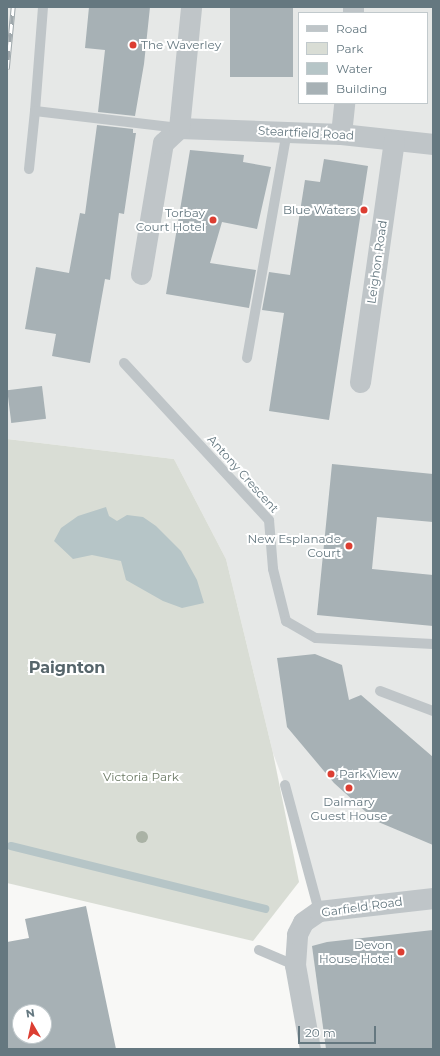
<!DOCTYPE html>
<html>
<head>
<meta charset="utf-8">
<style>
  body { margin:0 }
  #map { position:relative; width:440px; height:1056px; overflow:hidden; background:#f8f8f6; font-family:Montserrat,sans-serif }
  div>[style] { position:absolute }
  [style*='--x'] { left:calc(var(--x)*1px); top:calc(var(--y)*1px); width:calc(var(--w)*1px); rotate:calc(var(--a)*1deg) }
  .built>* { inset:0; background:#e6e8e7 }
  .green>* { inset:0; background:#d9ddd5 }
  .water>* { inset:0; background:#b6c5c7 }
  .stream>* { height:8px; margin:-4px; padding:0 4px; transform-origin:4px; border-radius:4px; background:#b6c5c7 }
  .building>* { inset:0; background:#a7b1b5; transform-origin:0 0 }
  .service>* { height:10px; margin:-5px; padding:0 5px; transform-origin:5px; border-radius:5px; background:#bfc5c8 }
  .minor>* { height:21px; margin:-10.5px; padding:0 10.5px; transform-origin:10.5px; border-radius:10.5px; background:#bfc5c8 }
  .rail>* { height:4.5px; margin-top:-2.25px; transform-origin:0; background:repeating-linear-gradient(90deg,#fff 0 9px,#9fa8ac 0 18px); box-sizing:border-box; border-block:1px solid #9fa8ac }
  .trees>* { width:12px; height:12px; margin:-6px; border-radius:50%; background:#aab2a5 }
  .dots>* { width:11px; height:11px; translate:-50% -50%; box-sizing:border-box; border:2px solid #fff; border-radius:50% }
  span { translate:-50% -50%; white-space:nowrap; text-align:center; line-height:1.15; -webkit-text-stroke:4px #fff; paint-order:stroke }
  .poi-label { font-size:12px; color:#657880 }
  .left { translate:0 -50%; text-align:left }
  .right { translate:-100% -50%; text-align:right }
  .street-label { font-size:12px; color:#657880 }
  .park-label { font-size:12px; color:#6a7863 }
  .district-label { font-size:16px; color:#56656b; font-weight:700 }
  .frame { position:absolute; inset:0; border:8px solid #657880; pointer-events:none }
  .legend { position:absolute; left:298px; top:12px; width:130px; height:92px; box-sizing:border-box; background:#fff; border:1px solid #c1c9cc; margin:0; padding:5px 7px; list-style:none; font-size:12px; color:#657880 }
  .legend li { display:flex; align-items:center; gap:8px; height:20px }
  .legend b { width:20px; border:1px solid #c1c9cc }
  .north { position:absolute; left:12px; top:1004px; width:40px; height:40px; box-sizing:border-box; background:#fff; border:1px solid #c1c9cc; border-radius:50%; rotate:351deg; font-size:11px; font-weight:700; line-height:16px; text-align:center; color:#657880 }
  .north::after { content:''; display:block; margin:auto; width:14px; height:18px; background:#dc3e32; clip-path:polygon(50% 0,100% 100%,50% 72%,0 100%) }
  .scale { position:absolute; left:298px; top:1026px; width:78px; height:18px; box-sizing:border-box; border:2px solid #657880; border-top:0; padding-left:5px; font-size:12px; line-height:14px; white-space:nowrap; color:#657880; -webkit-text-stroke:3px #fff; paint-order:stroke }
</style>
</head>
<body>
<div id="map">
  <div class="built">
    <div style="clip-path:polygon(evenodd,7px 7px,433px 7px,433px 1049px,310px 1049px,297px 934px,319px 911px,285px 785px,273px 753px,226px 559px,174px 459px,7px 439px,7px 7px,299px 13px,427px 13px,427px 103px,299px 103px,299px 13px)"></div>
  </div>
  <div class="green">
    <div style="clip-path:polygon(7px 439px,174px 459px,226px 559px,273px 753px,299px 882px,253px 941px,7px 883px)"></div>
  </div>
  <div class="water">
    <div style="clip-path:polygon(106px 507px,109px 516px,117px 521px,127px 515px,143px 517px,156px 526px,181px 551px,197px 580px,204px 603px,182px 608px,163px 601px,126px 580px,121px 561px,92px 555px,73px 559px,54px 541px,61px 528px,78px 516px)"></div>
  </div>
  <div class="stream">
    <div style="--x:11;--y:846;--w:262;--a:13.9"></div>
  </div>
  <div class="building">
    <div style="clip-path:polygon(89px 7px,150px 7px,144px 64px,135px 116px,98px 112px,105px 50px,85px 48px)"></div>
    <div style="left:230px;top:7px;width:63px;height:70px"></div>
    <div style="clip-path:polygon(97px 125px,133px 129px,133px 133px,136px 133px,124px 214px,119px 213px,110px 280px,105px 279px,90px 363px,52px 356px,56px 334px,25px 329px,36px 267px,69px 273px,80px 213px,85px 214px)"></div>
    <div style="clip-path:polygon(190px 150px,244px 155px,243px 162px,271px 167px,257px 229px,222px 222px,210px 263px,256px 270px,249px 308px,166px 294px)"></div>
    <div style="clip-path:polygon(324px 159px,368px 166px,329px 420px,269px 411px,284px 313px,262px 310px,269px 272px,290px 275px,305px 180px,320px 182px)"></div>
    <div style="left:42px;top:386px;width:33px;height:35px;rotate:83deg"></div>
    <div style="clip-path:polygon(332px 464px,433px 474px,433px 522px,377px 517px,372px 569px,433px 575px,433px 626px,317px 615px)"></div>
    <div style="clip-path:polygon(315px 654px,342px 665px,349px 700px,361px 695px,433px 757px,433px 845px,376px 821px,334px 783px,287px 727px,277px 658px)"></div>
    <div style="clip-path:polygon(evenodd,86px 906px,116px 1049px,7px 1049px,7px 942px,29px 938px,25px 919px,86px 906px,20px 1012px,44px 1012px,44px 1036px,20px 1036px,20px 1012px)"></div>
    <div style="clip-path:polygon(433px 930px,433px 1049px,326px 1049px,312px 946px,327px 942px)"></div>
  </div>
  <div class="service">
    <div style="--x:35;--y:111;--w:104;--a:-85.6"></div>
    <div style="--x:29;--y:169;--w:58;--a:-84.1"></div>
    <div style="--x:35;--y:111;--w:145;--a:6.7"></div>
    <div style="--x:247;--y:358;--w:230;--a:-80"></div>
    <div style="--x:124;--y:363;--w:214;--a:47.3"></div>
    <div style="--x:269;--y:520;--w:49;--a:85.3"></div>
    <div style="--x:273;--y:569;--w:54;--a:76"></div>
    <div style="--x:286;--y:621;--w:34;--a:30"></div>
    <div style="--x:316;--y:638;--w:117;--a:2.9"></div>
    <div style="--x:380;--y:691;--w:57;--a:20.7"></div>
    <div style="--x:285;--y:785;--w:131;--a:74.9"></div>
    <div style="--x:259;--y:950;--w:39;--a:23"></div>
  </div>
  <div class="minor">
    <div style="--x:353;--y:13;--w:6;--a:-90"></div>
    <div style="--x:179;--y:128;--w:162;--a:2.1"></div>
    <div style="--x:341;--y:134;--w:93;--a:6.2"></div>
    <div style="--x:341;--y:134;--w:31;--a:-84"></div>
    <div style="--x:141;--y:274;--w:133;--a:-80.5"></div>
    <div style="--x:163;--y:143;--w:22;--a:-43"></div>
    <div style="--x:179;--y:128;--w:122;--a:-84.3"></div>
    <div style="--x:360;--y:382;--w:243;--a:-82"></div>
    <div style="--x:310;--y:1049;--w:85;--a:-100.1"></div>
    <div style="--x:295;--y:965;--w:31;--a:-86"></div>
    <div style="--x:297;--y:934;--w:13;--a:-63"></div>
    <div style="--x:303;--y:922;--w:19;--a:-35"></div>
    <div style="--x:319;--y:911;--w:115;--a:-6.5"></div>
  </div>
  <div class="rail">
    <div style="--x:7;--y:69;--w:62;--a:-84.5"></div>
  </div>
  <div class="trees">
    <div style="left:142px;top:837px"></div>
  </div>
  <div class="dots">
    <div style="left:133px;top:45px;background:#dc3e32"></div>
    <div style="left:364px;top:210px;background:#dc3e32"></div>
    <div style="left:213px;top:220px;background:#dc3e32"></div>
    <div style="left:349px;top:546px;background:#dc3e32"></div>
    <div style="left:331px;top:774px;background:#dc3e32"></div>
    <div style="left:349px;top:788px;background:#dc3e32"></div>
    <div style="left:401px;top:952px;background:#dc3e32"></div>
  </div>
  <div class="poi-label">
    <span class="left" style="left:141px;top:45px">The Waverley</span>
    <span class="right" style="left:356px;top:210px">Blue Waters</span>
    <span class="right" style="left:205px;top:220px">Torbay<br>Court Hotel</span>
    <span class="right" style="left:341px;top:546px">New Esplanade<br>Court</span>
    <span class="left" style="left:339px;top:774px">Park View</span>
    <span style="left:349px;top:809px">Dalmary<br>Guest House</span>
    <span class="right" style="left:393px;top:952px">Devon<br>House Hotel</span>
  </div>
  <div class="street-label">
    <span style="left:306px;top:133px;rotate:3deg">Steartfield Road</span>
    <span style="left:377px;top:262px;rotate:-82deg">Leighon Road</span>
    <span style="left:243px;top:474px;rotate:48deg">Antony Crescent</span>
    <span style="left:362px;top:907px;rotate:-8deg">Garfield Road</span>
  </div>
  <div class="park-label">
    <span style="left:141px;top:777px">Victoria Park</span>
  </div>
  <div class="district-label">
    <span style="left:67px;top:668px">Paignton</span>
  </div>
  <div class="frame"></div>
  <ul class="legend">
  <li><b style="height:5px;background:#bfc5c8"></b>Road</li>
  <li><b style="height:11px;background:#d9ddd5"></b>Park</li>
  <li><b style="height:11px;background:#b6c5c7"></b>Water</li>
  <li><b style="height:11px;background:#a7b1b5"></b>Building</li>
  </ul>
  <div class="north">N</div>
  <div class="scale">20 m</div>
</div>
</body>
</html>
